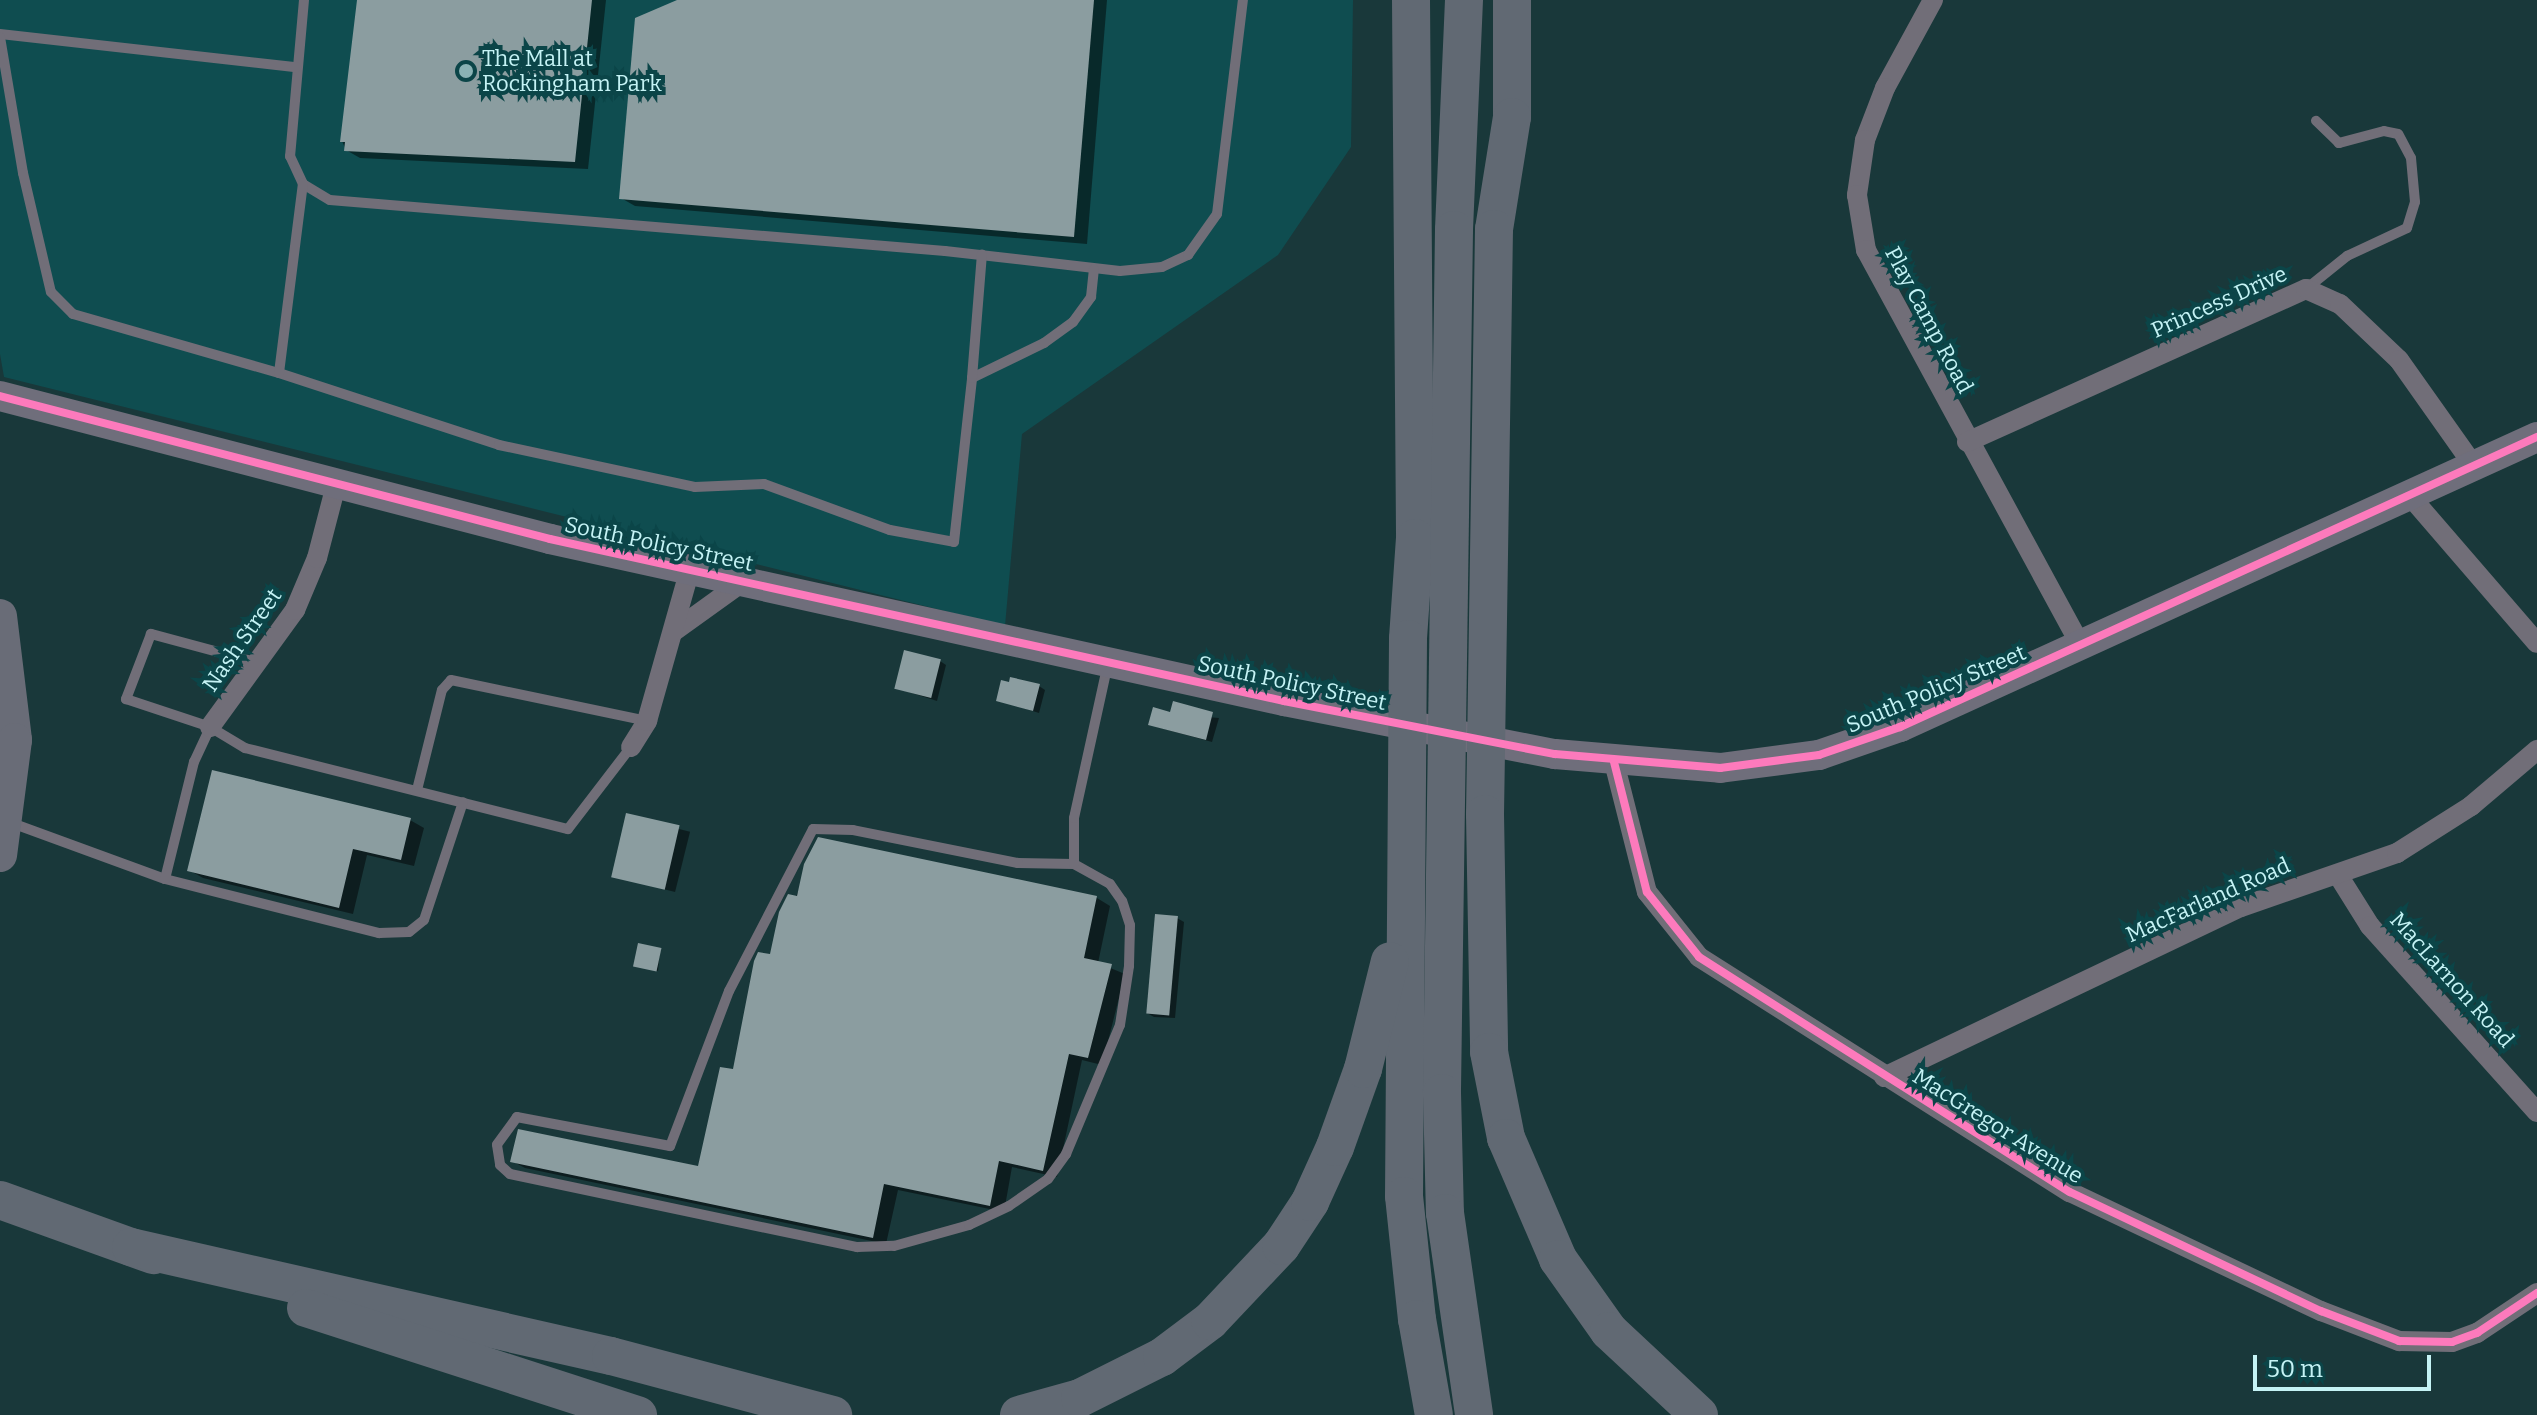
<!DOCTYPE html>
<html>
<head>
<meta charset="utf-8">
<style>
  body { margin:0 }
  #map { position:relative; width:2537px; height:1415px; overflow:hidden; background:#19383a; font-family:Bitter,serif }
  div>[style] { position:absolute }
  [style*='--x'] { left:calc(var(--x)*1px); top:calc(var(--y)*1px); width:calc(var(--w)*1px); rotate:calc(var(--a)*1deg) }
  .built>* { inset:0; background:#0f4d50 }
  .shadow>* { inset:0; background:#0007; transform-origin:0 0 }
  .building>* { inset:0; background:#8b9da0; transform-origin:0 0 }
  .lane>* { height:10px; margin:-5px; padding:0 5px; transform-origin:5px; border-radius:5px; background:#716e78 }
  .street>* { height:20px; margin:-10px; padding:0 10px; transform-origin:10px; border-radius:10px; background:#716e78 }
  .secondary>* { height:30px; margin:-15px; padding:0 15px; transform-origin:15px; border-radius:15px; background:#6f6e7b }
  .primary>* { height:34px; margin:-17px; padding:0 17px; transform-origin:17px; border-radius:17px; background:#696c77 }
  .highway>* { height:38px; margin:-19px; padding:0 19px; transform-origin:19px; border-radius:19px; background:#616973 }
  .cycleway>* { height:8px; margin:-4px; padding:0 4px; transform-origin:4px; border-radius:4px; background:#fd7abc }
  .dots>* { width:22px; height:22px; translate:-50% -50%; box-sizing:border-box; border:4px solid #0b4548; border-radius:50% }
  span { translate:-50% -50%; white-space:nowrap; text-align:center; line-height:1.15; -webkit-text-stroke:8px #0b4548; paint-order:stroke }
  .poi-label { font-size:22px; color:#c5f3f5 }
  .left { translate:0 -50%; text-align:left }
  .street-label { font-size:22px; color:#c5f3f5 }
  .scale { position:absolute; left:2253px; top:1355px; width:178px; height:36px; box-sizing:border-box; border:4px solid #c5f3f5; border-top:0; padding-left:10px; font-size:24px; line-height:28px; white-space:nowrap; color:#c5f3f5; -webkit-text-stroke:6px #0b4548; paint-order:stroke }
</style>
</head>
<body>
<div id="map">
  <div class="built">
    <div style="clip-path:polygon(0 0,1353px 0,1351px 147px,1278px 255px,1022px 434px,1005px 626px,4px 377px,0 354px)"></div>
  </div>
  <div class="shadow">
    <div style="clip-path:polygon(359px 0,606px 0,588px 169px,360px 158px,346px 150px,342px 141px)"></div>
    <div style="clip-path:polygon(682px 0,1107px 0,1087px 244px,635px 206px,621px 198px)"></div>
    <div style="clip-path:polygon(940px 661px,946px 665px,937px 701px,896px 688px)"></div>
    <div style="clip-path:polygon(1039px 686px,1045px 690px,1039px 713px,998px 700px)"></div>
    <div style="clip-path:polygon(1172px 714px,1219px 718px,1212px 742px,1157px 727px)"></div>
    <div style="left:627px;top:816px;width:65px;height:62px;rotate:14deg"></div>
    <div style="clip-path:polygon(410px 820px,424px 828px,414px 866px,367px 855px,353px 914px,203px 878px,189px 870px)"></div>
    <div style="clip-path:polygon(819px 839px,1097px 898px,1110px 906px,1098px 963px,1125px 974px,1102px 1065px,1082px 1060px,1057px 1177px,1012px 1167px,1004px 1212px,898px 1190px,886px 1244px,525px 1168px,512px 1161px,700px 1169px,772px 957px)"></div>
    <div style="clip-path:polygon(1177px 918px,1184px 922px,1175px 1018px,1154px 1017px,1147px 1013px)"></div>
    <div style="clip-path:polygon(660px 950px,658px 971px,638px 966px)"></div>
  </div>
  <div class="building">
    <div style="clip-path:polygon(357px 0,592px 0,575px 162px,344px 151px,345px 142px,340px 142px)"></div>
    <div style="clip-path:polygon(677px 0,1094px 0,1074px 237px,619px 199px,635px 18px)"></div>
    <div style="left:904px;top:650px;width:38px;height:40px;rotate:14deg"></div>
    <div style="clip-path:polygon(1010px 677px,1040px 684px,1033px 711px,996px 701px,1001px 680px,1009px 682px)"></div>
    <div style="clip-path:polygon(1173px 701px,1213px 712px,1206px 740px,1148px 725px,1153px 707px,1170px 712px)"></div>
    <div style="clip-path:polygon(212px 770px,411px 818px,401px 860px,353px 849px,339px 908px,187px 871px)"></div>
    <div style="left:626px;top:813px;width:55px;height:66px;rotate:13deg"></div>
    <div style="clip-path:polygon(818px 837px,1097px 896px,1084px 958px,1112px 964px,1088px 1058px,1069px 1054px,1043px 1171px,999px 1161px,990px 1206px,884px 1184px,873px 1238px,510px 1162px,518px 1129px,698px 1166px,720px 1067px,733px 1069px,754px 961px,758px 952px,770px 954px,779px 912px,788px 894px,797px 896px,804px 864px)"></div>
    <div style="left:1155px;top:914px;width:23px;height:100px;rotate:5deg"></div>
    <div style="left:638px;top:943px;width:24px;height:24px;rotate:12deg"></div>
  </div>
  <div class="lane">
    <div style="--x:304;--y:0;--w:157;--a:95.1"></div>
    <div style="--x:290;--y:156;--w:31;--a:65"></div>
    <div style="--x:303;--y:184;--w:31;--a:31"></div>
    <div style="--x:330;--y:200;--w:617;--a:4.74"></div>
    <div style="--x:945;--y:251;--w:176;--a:6.5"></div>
    <div style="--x:1120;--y:271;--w:42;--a:-5.4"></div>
    <div style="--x:1162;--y:267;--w:29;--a:-25"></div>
    <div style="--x:1188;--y:255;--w:50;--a:-54.7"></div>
    <div style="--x:1217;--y:214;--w:216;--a:-83.1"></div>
    <div style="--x:0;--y:34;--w:298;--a:6.4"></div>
    <div style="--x:0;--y:37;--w:138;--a:80.4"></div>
    <div style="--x:23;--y:173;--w:122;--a:76.8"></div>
    <div style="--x:51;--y:292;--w:31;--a:45"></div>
    <div style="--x:73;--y:314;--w:214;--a:16"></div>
    <div style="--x:279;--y:373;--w:231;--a:18.1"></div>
    <div style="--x:499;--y:445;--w:200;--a:12.1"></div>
    <div style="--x:695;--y:487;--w:69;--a:-2.5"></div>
    <div style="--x:764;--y:484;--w:134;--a:20.1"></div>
    <div style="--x:890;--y:530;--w:65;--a:10.6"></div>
    <div style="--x:954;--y:542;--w:165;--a:-83.7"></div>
    <div style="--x:972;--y:378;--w:80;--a:-25.9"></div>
    <div style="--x:1044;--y:343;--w:36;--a:-36"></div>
    <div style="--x:1073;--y:322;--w:31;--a:-54"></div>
    <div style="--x:1091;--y:297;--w:28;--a:-84"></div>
    <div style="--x:2306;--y:289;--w:53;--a:-38.8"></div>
    <div style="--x:2347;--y:256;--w:66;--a:-25"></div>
    <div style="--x:2407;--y:228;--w:27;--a:-73"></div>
    <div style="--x:2415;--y:202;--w:44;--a:-95.2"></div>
    <div style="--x:2411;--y:158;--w:27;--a:-118"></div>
    <div style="--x:2398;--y:134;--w:14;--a:-168"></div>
    <div style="--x:2384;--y:131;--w:47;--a:165.1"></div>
    <div style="--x:2339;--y:143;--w:32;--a:-136"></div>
    <div style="--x:279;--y:373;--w:191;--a:-82.8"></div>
    <div style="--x:972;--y:378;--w:124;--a:-85.4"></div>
    <div style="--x:255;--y:662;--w:108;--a:-164.9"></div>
    <div style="--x:151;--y:634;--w:70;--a:111"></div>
    <div style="--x:126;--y:699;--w:89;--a:18.4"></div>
    <div style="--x:210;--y:727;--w:41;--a:31"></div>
    <div style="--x:245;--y:748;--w:333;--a:14.1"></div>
    <div style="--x:568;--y:829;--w:103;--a:-52.5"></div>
    <div style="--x:417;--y:790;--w:103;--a:-76"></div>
    <div style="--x:442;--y:690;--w:13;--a:-48"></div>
    <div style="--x:451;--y:680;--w:200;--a:11.8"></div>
    <div style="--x:9;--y:822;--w:166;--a:20.1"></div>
    <div style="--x:165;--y:879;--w:221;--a:14.2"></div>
    <div style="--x:379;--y:933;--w:30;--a:-2"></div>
    <div style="--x:409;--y:932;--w:19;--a:-39"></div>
    <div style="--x:424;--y:920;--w:124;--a:-71.7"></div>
    <div style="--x:1074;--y:864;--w:56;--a:-179"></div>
    <div style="--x:1018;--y:863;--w:168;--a:-168.7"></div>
    <div style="--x:853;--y:830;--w:40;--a:-178.6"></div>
    <div style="--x:813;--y:829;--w:182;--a:117.4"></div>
    <div style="--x:729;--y:991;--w:166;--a:110.8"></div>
    <div style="--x:670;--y:1146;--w:156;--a:-169.3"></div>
    <div style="--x:517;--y:1117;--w:34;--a:126"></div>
    <div style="--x:497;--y:1145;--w:20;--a:81"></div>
    <div style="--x:500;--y:1165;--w:13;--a:42"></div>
    <div style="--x:510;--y:1174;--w:355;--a:11.9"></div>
    <div style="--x:857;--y:1247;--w:37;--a:-2"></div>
    <div style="--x:894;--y:1246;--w:78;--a:-15.6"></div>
    <div style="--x:969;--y:1225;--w:44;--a:-25.4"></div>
    <div style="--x:1009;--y:1206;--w:47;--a:-34.7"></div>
    <div style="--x:1048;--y:1179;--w:31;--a:-54"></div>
    <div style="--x:1066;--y:1154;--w:140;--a:-67.3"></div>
    <div style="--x:1120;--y:1025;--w:60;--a:-81.3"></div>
    <div style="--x:1129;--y:966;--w:41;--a:-88.6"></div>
    <div style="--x:1130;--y:925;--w:25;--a:-108"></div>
    <div style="--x:1122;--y:901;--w:21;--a:-125"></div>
    <div style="--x:1110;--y:884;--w:41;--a:-150.9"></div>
    <div style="--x:1074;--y:864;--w:46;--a:-90"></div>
    <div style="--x:1074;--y:818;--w:158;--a:-77.6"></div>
    <div style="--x:165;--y:879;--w:121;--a:-76.1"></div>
    <div style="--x:194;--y:762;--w:38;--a:-65"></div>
  </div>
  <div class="street">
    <div style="--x:1933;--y:0;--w:100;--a:118.6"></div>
    <div style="--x:1885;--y:88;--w:56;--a:111"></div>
    <div style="--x:1865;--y:140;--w:56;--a:98.3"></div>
    <div style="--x:1857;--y:195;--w:56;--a:80.7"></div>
    <div style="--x:1866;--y:250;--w:451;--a:61.5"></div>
    <div style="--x:1967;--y:442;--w:372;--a:-24.3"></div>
    <div style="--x:2306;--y:289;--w:37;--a:24"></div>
    <div style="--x:2340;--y:304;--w:81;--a:43.5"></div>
    <div style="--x:2399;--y:360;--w:130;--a:54.7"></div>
    <div style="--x:2410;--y:496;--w:194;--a:49.2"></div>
    <div style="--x:673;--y:632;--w:87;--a:-35.7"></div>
    <div style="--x:210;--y:727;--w:145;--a:-54"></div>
    <div style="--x:295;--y:610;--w:56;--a:-67.1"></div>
    <div style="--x:317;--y:558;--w:75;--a:-75.4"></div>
    <div style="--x:631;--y:747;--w:31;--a:-58"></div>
    <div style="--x:647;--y:721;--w:158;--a:-74.2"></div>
    <div style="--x:1614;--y:762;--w:134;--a:75.8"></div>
    <div style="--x:1647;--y:892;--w:83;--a:51.3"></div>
    <div style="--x:1699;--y:957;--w:439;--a:32.4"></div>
    <div style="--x:2070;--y:1192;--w:278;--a:25.4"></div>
    <div style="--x:2321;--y:1311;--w:84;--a:21"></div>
    <div style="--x:2399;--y:1341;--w:53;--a:1.1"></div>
    <div style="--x:2452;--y:1342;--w:27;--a:-20"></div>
    <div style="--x:2477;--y:1333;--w:72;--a:-33.7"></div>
    <div style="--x:2338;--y:875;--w:60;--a:57.9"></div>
    <div style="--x:2370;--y:926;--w:250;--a:48.1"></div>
    <div style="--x:1884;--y:1077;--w:395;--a:-25.5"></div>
    <div style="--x:2241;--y:907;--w:165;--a:-19.1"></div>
    <div style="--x:2397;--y:853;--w:88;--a:-32.4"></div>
    <div style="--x:2471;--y:806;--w:87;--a:-40.3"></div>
  </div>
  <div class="secondary">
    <div style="--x:0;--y:396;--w:568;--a:14.57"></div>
    <div style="--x:550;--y:539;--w:752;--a:12.45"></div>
    <div style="--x:1284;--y:701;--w:276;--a:11.1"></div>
    <div style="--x:1555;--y:754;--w:166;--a:4.8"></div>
    <div style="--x:1720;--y:768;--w:100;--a:-7.5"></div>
    <div style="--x:1819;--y:755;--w:86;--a:-19.1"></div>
    <div style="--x:1900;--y:727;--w:700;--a:-24.48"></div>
  </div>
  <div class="primary">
    <div style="--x:0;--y:616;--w:125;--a:83.1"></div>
    <div style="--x:15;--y:740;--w:116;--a:97.4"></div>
  </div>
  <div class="highway">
    <div style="--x:1411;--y:0;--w:538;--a:89.57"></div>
    <div style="--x:1415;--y:538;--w:101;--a:94"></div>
    <div style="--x:1408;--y:639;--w:557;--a:90.41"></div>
    <div style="--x:1404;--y:1196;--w:124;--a:84"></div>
    <div style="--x:1417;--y:1319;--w:97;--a:80"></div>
    <div style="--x:1464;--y:0;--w:230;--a:92.5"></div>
    <div style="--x:1454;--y:230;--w:863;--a:90.8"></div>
    <div style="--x:1442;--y:1093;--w:120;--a:88.6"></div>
    <div style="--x:1445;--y:1213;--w:204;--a:81.8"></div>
    <div style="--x:1512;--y:0;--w:117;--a:90"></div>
    <div style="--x:1512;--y:117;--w:113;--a:99.1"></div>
    <div style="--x:1494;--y:229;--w:585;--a:90.88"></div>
    <div style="--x:1485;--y:814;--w:238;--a:89"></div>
    <div style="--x:1489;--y:1052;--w:88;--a:78.8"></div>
    <div style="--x:1506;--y:1138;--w:132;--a:66.7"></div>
    <div style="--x:1558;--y:1259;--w:88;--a:54.7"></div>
    <div style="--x:1609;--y:1331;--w:123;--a:43"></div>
    <div style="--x:0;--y:1200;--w:163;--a:19.8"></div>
    <div style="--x:131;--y:1247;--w:492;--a:12.8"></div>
    <div style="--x:611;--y:1356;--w:230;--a:14.9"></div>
    <div style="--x:306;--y:1308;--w:349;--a:17.9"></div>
    <div style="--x:1019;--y:1415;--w:63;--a:-15.6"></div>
    <div style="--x:1080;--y:1398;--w:92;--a:-26.6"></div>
    <div style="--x:1162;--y:1357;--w:60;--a:-36.9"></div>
    <div style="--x:1210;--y:1321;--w:103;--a:-46.6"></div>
    <div style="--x:1281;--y:1246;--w:53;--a:-56.6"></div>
    <div style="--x:1310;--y:1202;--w:60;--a:-65.6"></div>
    <div style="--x:1335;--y:1147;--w:83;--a:-70.3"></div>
    <div style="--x:1363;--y:1069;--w:111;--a:-76"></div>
  </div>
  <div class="cycleway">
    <div style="--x:0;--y:396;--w:568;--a:14.57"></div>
    <div style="--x:550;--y:539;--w:752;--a:12.45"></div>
    <div style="--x:1284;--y:701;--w:276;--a:11.1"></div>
    <div style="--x:1555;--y:754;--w:166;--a:4.8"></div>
    <div style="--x:1720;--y:768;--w:100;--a:-7.5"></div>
    <div style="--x:1819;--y:755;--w:86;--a:-19.1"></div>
    <div style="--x:1900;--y:727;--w:700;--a:-24.48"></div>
    <div style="--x:1614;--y:762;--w:134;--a:75.8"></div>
    <div style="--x:1647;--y:892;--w:83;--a:51.3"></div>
    <div style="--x:1699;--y:957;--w:439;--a:32.4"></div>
    <div style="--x:2070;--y:1192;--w:278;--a:25.4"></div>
    <div style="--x:2321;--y:1311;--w:84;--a:21"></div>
    <div style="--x:2399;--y:1341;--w:53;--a:1.1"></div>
    <div style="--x:2452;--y:1342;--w:27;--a:-20"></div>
    <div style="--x:2477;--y:1333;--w:72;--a:-33.7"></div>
  </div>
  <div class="dots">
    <div style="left:466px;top:71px;background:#89b2b4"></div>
  </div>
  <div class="poi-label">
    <span class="left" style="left:482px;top:71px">The Mall at<br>Rockingham Park</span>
  </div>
  <div class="street-label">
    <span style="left:2219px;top:302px;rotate:-24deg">Princess Drive</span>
    <span style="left:1929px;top:320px;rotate:62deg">Play Camp Road</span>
    <span style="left:659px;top:544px;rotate:12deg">South Policy Street</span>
    <span style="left:242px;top:640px;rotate:-55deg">Nash Street</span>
    <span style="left:1292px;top:683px;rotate:12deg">South Policy Street</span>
    <span style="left:1936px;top:689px;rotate:-23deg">South Policy Street</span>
    <span style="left:2208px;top:900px;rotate:-24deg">MacFarland Road</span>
    <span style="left:2452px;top:980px;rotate:48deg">MacLarnon Road</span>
    <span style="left:1998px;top:1126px;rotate:32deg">MacGregor Avenue</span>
  </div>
  <div class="scale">50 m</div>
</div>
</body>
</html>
